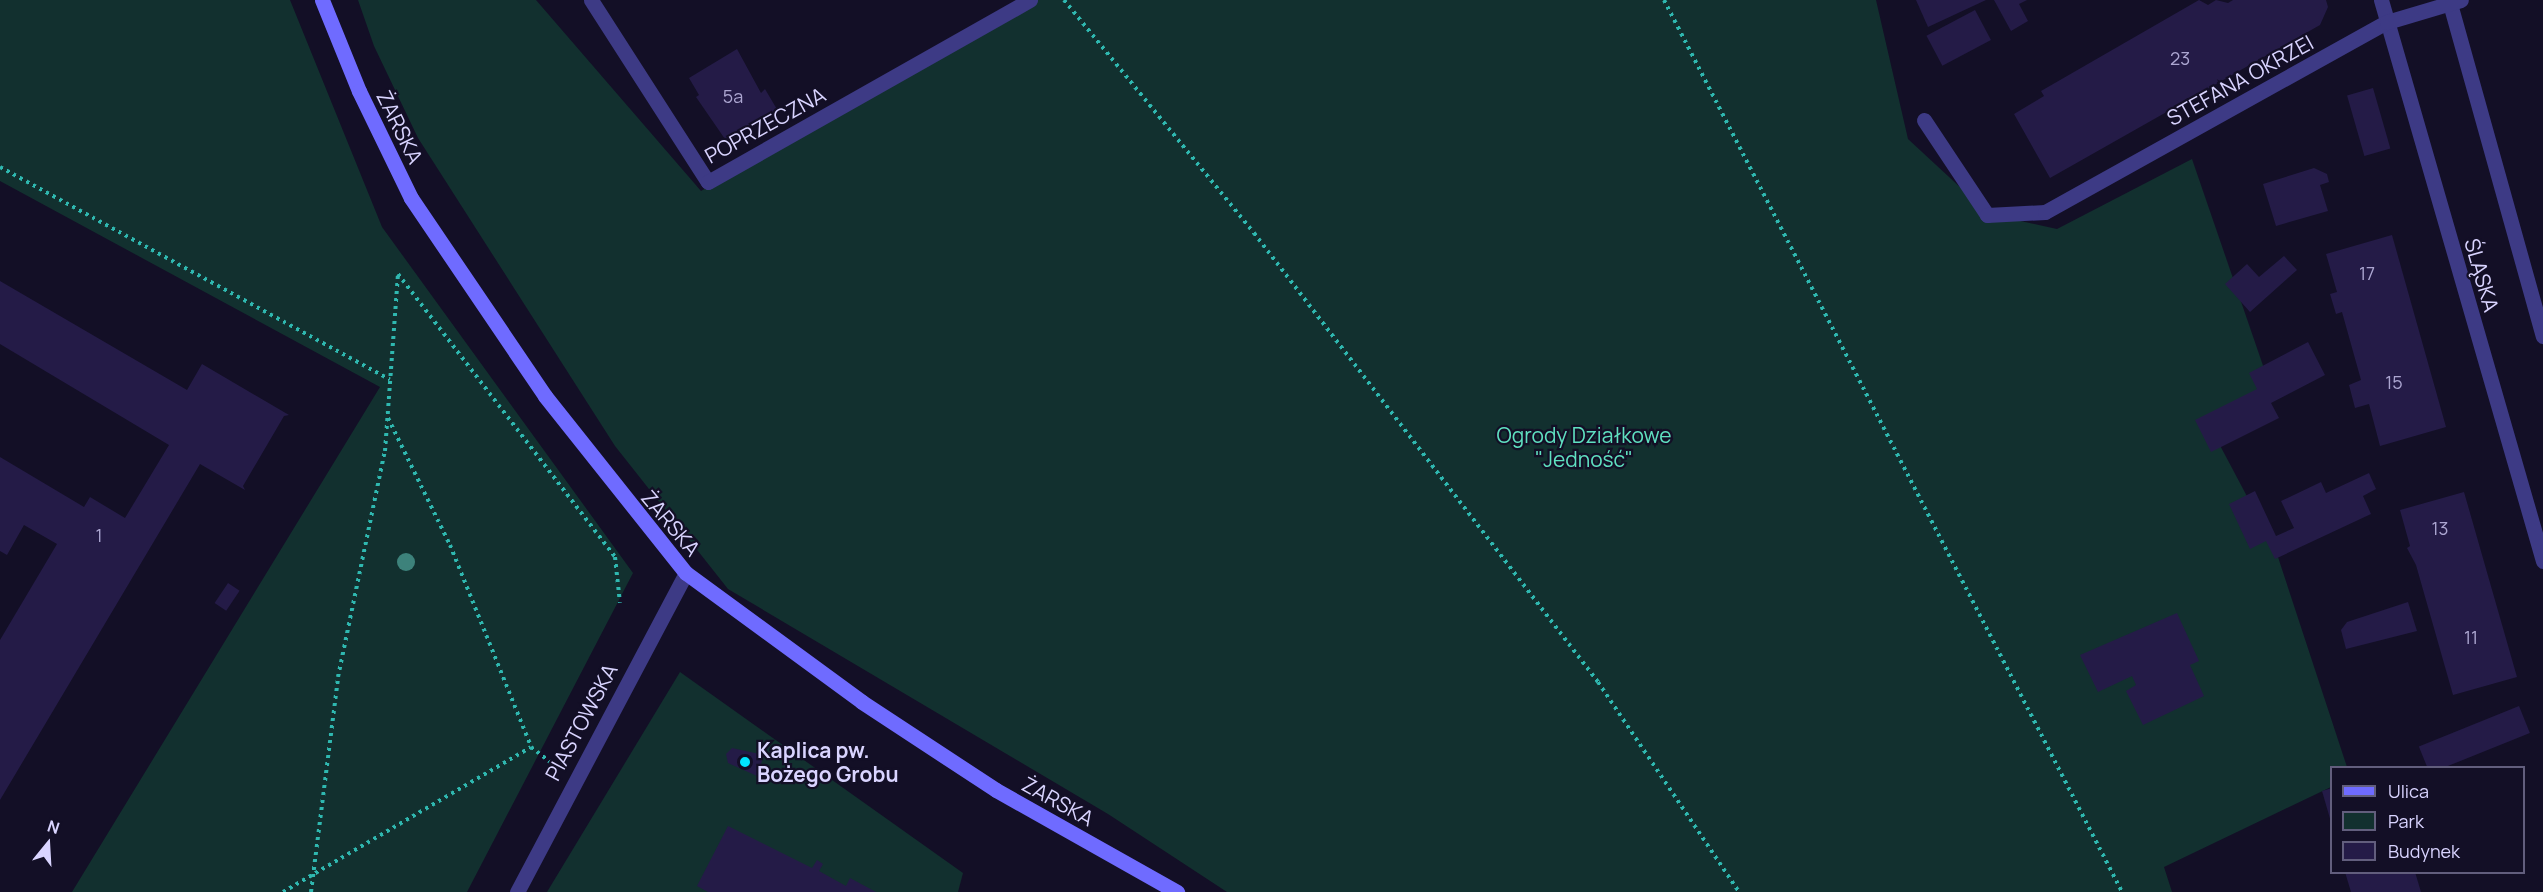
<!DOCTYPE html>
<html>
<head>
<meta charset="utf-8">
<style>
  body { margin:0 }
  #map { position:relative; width:2543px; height:892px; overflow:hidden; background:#130f26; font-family:Manrope,sans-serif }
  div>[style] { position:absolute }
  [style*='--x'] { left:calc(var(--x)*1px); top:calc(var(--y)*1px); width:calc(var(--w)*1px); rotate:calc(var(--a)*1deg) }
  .green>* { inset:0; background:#12302f }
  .building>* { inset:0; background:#241b47; transform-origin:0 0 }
  .path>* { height:4px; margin-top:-2px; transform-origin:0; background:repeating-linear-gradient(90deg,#2fb8b0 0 3px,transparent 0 7.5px) }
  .lane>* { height:15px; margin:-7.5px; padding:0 7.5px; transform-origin:7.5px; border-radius:7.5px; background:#3d3a85 }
  .street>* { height:15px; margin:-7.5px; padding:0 7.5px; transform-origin:7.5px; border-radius:7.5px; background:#3d3a85 }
  .secondary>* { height:15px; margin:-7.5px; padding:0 7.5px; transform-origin:7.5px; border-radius:7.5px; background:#6f6bff }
  .trees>* { width:18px; height:18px; margin:-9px; border-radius:50%; background:#3d827b }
  .dots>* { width:16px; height:16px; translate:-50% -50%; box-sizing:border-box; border:3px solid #130f26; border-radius:50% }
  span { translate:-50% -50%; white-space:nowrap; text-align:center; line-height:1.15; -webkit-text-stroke:4.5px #130f26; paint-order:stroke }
  .number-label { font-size:18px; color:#aca6d1 }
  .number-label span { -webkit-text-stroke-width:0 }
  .street-label { font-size:21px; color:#d9d4ff }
  .park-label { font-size:21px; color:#5fe0c0 }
  .poi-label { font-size:21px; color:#d9d4ff; font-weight:700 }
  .left { translate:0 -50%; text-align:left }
  .legend { position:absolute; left:2330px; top:766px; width:195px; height:108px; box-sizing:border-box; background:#130f26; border:2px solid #625e7d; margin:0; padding:8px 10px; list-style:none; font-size:18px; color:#d9d4ff }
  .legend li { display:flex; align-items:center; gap:12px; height:30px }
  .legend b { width:30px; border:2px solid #625e7d }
  .north { position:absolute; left:18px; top:814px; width:60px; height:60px; -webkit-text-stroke:4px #130f26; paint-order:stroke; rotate:18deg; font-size:16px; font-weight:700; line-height:24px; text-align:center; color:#d9d4ff }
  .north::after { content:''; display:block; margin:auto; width:21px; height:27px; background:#d9d4ff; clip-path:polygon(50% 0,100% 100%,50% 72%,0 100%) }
</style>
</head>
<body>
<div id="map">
  <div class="green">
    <div style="clip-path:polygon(0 0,290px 0,382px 227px,633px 573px,467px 892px,72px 892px,380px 387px,0 181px)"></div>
    <div style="clip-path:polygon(358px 0,536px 0,701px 191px,1032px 0,1876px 0,1908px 139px,1989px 214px,2057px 229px,2192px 159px,2269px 383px,2206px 419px,2276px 551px,2347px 767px,2332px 768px,2331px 787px,2164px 867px,2172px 892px,1227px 892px,1108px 814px,728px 589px,615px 446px,418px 138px,374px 46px)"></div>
    <div style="clip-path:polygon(680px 672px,963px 873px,958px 892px,547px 892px)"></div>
  </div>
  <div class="building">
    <div style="clip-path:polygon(1916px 0,1986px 0,1928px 27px)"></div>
    <div style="clip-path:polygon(1994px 0,2027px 0,2019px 4px,2028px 21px,2011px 31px)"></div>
    <div style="clip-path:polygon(2199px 0,2208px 5px,2216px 0,2228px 3px,2233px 0,2326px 0,2328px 7px,2320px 25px,2050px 178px,2014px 114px,2044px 96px,2041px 91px)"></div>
    <div style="left:1975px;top:10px;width:34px;height:55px;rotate:62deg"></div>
    <div style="clip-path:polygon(737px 49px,761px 93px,765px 89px,778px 111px,727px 142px,696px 97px,699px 95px,689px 78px)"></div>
    <div style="left:2373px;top:88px;width:63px;height:27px;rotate:74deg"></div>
    <div style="clip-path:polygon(2314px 168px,2327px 174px,2329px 182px,2320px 185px,2328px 211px,2276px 226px,2263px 184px)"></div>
    <div style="clip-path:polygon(2392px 235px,2446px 427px,2380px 446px,2369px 404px,2355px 408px,2349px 385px,2361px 380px,2342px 312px,2336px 314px,2330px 294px,2337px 292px,2326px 254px)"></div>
    <div style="clip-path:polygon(2284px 256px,2297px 270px,2250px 312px,2225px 284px,2247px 264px,2259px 277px)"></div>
    <div style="clip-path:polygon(0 281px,187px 390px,202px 364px,289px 415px,284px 416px,243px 486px,245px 490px,200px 464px,0 800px,0 640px,57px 544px,24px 525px,7px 555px,0 551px,0 457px,84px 507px,90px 497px,125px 518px,169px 445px,0 344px)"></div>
    <div style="clip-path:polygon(2308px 342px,2325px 375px,2271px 403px,2279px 418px,2211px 452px,2195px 420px,2257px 389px,2249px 373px)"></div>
    <div style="clip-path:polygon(2369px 473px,2376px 489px,2363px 496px,2371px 514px,2275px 559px,2266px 541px,2250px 549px,2229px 504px,2255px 491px,2276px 536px,2294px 528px,2281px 501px,2321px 482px,2326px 493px)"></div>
    <div style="clip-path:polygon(2464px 492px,2517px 677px,2453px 695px,2416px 565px,2407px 548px,2410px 546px,2400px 510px)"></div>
    <div style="left:228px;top:583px;width:14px;height:24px;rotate:34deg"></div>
    <div style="clip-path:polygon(2408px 602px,2417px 631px,2346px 649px,2341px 630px,2347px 622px)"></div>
    <div style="clip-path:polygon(2177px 613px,2199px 661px,2190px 665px,2204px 696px,2143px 725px,2126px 691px,2136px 685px,2132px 676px,2098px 692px,2080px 655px)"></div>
    <div style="left:2519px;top:706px;width:29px;height:108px;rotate:68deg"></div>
    <div style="clip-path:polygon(732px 748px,764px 755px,757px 776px,728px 763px,726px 754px)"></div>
    <div style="clip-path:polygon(2332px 788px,2332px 822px,2331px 822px,2322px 791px)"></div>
    <div style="clip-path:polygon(728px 826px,812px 868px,817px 860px,823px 864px,819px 871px,846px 886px,850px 878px,876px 892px,708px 892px,697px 886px)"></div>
    <div style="clip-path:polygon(2345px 872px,2415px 872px,2421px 892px,2351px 892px)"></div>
  </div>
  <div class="path">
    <div style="--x:1064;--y:0;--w:301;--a:50.8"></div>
    <div style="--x:1254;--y:233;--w:566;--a:52.54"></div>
    <div style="--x:1598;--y:682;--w:253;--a:56.1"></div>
    <div style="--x:1664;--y:0;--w:1003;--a:62.82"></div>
    <div style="--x:0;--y:167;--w:444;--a:28.6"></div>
    <div style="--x:388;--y:418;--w:141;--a:64"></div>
    <div style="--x:450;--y:545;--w:218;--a:68.1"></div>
    <div style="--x:531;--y:747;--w:29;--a:38"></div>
    <div style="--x:283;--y:892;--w:287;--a:-30.3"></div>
    <div style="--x:311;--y:892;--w:217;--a:-82.8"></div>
    <div style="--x:338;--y:677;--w:231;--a:-78.3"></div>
    <div style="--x:385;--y:451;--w:177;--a:-85.8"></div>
    <div style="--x:398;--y:274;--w:357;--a:52.5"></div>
    <div style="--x:615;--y:557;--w:46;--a:83.8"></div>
  </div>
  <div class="lane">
    <div style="--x:1924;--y:120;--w:114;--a:56.4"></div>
    <div style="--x:1987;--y:215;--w:58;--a:-3"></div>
  </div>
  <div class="street">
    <div style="--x:591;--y:0;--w:216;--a:57.3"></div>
    <div style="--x:708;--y:182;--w:370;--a:-29.5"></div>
    <div style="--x:2381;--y:0;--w:584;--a:73.89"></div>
    <div style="--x:2449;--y:0;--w:349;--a:74.4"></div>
    <div style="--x:2045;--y:212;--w:391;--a:-29.1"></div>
    <div style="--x:2387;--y:22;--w:77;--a:-16.6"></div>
    <div style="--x:517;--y:892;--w:361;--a:-62.1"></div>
  </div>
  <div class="secondary">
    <div style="--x:322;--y:0;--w:98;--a:67.9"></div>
    <div style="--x:359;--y:91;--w:119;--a:64.1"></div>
    <div style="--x:411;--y:198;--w:239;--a:55.9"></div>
    <div style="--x:545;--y:396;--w:226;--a:51.5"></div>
    <div style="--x:686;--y:573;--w:218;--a:36.2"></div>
    <div style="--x:862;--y:702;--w:160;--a:33.3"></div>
    <div style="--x:996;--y:790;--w:208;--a:29.4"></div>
  </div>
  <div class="trees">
    <div style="left:406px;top:562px"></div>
  </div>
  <div class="dots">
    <div style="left:745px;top:762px;background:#00e5ff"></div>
  </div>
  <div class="number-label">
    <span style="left:2180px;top:58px">23</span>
    <span style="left:733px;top:96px">5a</span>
    <span style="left:2367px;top:273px">17</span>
    <span style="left:2394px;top:382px">15</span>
    <span style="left:2440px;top:528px">13</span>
    <span style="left:99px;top:535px">1</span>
    <span style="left:2471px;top:637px">11</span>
  </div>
  <div class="street-label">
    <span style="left:2240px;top:80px;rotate:-29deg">STEFANA OKRZEI</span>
    <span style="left:765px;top:125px;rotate:-29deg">POPRZECZNA</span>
    <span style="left:400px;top:127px;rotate:64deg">ŻARSKA</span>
    <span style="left:2482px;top:275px;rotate:74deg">ŚLĄSKA</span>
    <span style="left:671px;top:523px;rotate:50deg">ŻARSKA</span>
    <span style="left:581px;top:722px;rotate:-62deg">PIASTOWSKA</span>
    <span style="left:1058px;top:801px;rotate:29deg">ŻARSKA</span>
  </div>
  <div class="park-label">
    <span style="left:1584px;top:447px">Ogrody Działkowe<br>"Jedność"</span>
  </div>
  <div class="poi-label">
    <span class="left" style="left:757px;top:762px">Kaplica pw.<br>Bożego Grobu</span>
  </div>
  <ul class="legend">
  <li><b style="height:8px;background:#6f6bff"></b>Ulica</li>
  <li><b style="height:16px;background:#12302f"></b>Park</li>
  <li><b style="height:16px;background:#241b47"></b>Budynek</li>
  </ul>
  <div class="north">N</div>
</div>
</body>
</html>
